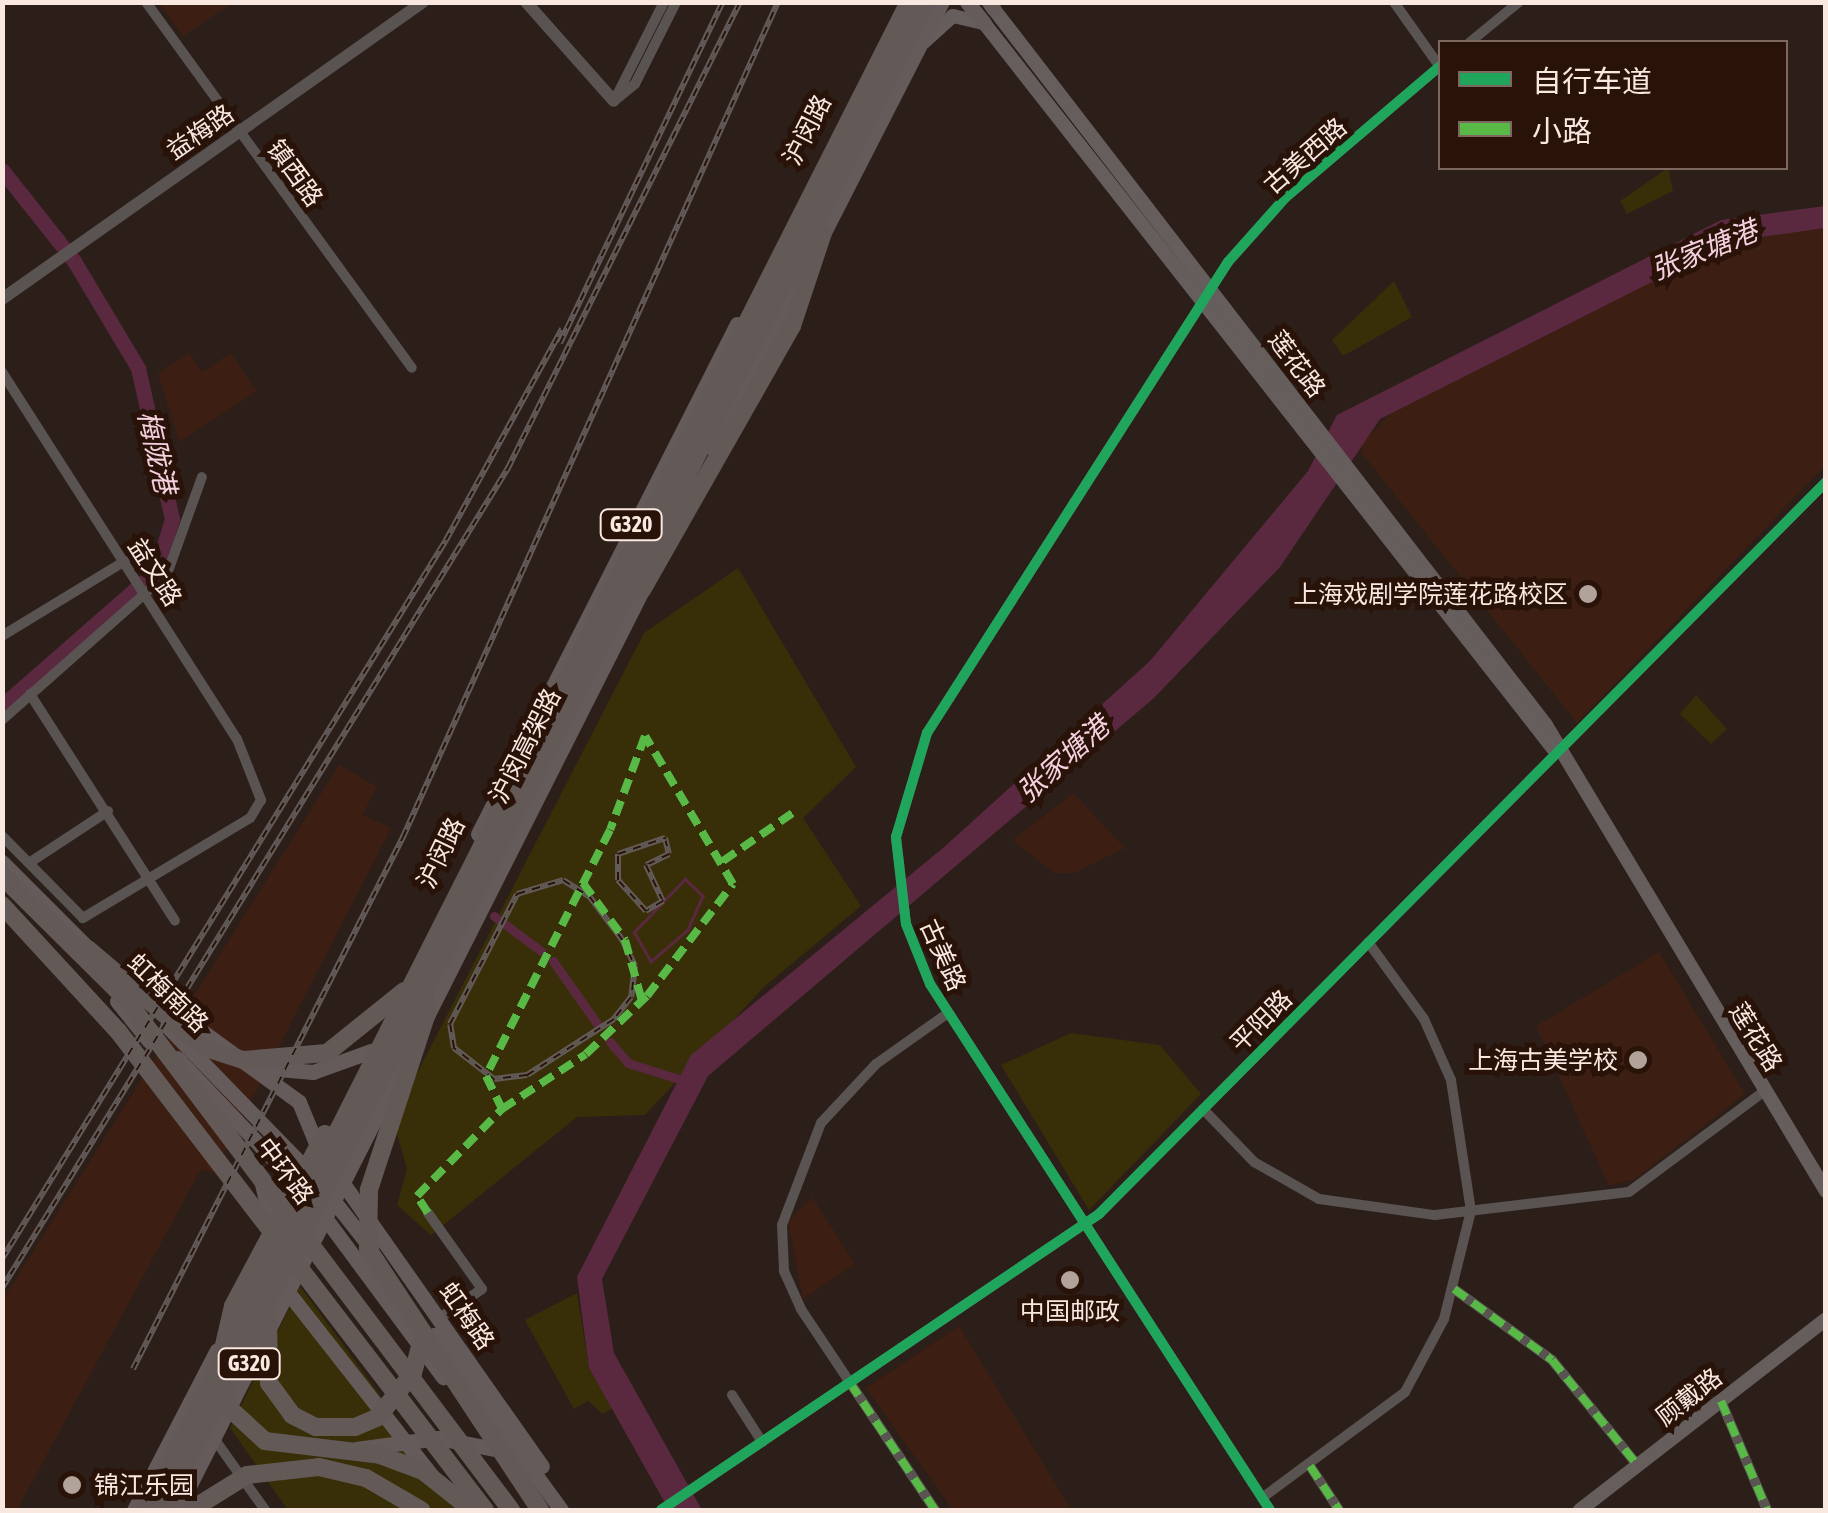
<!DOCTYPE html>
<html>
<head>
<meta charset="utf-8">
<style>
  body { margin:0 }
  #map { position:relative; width:1828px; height:1513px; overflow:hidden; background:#2c1f19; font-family:"Asap Condensed","Noto Sans SC",sans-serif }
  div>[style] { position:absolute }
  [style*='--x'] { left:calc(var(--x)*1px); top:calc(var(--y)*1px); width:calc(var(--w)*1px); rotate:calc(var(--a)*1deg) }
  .built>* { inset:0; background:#3c1f12 }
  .green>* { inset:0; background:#382f08 }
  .water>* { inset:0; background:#5a293f }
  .stream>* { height:2.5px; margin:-1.25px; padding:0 1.25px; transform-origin:1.25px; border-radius:1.25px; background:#5a293f }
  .canal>* { height:9px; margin:-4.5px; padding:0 4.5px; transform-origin:4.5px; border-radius:4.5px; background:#5a293f }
  .river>* { height:15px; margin:-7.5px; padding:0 7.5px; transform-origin:7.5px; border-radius:7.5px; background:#5a293f }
  .minor>* { height:10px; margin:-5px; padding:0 5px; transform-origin:5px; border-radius:5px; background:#595352 }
  .tertiary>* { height:12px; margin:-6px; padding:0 6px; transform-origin:6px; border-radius:6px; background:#595352 }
  .secondary>* { height:14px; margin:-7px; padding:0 7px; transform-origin:7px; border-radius:7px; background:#655e5d }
  .primary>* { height:15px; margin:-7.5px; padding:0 7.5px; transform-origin:7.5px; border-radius:7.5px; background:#645b5a }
  .trunk>* { height:18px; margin:-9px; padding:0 9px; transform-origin:9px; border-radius:9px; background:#635a58 }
  .rail>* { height:6px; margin-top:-3px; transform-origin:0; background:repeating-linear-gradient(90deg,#291208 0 8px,#635b59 0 16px); box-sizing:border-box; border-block:2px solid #635b59 }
  .quiet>* { height:8px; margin-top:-4px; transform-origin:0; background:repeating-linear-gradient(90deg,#58b947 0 15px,transparent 0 23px) }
  .cycleway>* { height:10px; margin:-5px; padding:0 5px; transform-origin:5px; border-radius:5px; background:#20a55d }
  .dots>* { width:28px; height:28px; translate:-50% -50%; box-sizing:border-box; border:5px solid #291208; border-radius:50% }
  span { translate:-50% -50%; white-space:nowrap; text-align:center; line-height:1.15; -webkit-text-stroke:10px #291208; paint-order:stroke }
  .shield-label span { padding:2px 8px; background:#291208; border:2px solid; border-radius:8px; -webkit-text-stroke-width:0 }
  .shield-label { font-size:22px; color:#f9e8e0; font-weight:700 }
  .street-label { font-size:25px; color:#f9e8e0 }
  .poi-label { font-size:25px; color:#f9e8e0 }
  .right { translate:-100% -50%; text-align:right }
  .left { translate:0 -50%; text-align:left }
  .water-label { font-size:28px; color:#f5d1df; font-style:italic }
  .frame { position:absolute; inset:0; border:5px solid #f9e8e0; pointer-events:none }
  .legend { position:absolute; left:1438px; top:40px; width:350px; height:130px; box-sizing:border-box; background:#291208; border:2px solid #7c685e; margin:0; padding:12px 18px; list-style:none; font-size:30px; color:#f9e8e0 }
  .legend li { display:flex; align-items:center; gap:20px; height:50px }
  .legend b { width:50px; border:2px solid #7c685e }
</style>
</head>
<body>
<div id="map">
  <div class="built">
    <div style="clip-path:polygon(159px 3px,232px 3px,183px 36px)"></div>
    <div style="clip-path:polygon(1825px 228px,1825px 466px,1577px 723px,1361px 452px,1363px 442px,1398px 406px,1733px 241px)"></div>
    <div style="clip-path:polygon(189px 353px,202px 372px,231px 353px,257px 391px,179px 442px,158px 373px)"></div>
    <div style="clip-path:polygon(339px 765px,377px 787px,362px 815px,391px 828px,214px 1173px,201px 1169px,17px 1510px,3px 1510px,2px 1301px)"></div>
    <div style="clip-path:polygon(1073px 793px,1125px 848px,1074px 873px,1054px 873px,1013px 840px)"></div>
    <div style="clip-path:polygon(1659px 952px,1745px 1094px,1635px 1179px,1609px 1186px,1536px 1026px)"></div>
    <div style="clip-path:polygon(812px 1197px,855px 1264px,803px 1299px,788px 1222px)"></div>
    <div style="clip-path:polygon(959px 1326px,1061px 1493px,1072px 1510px,953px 1510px,866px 1388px)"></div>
  </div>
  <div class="green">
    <div style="clip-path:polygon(1668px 168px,1673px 191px,1627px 214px,1620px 201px)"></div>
    <div style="clip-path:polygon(1394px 281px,1412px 317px,1343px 356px,1332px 340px)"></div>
    <div style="clip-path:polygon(738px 568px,856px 767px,803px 818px,861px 906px,764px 987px,645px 1115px,577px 1117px,431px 1235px,397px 1205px,407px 1169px,393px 1120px,644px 633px)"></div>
    <div style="clip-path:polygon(1696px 695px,1727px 729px,1711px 744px,1680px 714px)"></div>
    <div style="clip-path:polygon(1071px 1033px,1160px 1045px,1201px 1094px,1089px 1210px,1001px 1065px)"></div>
    <div style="clip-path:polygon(300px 1286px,464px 1510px,288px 1510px,230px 1428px)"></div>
    <div style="clip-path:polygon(577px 1293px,589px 1368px,613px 1408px,603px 1414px,588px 1401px,574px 1409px,525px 1320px)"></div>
  </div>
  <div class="water">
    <div style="clip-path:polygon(1825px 206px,1825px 228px,1733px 241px,1380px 419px,1280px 567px,1154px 698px,708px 1076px,602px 1279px,614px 1353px,702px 1510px,669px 1510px,589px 1368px,577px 1277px,691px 1055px,943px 848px,1150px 661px,1308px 471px,1337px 415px,1721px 220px)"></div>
  </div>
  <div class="stream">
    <div style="--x:685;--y:879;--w:25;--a:43"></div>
    <div style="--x:703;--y:896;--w:37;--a:114"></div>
    <div style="--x:688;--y:930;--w:49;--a:139.1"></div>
    <div style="--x:651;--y:962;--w:34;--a:-120"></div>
    <div style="--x:634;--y:932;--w:74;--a:-46.1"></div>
  </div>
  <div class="canal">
    <div style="--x:494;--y:916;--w:59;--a:36.7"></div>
    <div style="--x:553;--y:961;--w:78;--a:54.9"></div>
    <div style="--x:610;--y:1042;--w:28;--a:49"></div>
    <div style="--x:628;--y:1063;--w:60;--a:17.5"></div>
  </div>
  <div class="river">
    <div style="--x:2;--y:170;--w:116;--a:51.6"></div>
    <div style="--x:74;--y:261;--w:125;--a:59.1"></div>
    <div style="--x:138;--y:368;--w:155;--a:77.3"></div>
    <div style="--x:172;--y:519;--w:54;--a:107.1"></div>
    <div style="--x:156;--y:571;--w:205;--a:138.8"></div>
  </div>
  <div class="minor">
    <div style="--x:146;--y:2;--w:452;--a:54"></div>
    <div style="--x:1394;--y:2;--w:80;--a:54.7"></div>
    <div style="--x:1470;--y:42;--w:63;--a:-39.2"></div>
    <div style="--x:617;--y:95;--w:104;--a:-63.2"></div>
    <div style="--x:614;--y:101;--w:27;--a:-39"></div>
    <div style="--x:635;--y:84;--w:92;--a:-63.4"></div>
    <div style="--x:2;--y:372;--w:436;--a:57.4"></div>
    <div style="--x:237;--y:739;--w:66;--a:68.5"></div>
    <div style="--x:261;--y:800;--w:21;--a:121"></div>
    <div style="--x:250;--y:818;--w:195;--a:149.1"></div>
    <div style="--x:83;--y:918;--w:115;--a:-134.6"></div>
    <div style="--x:2;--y:636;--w:144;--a:-31.4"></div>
    <div style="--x:30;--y:694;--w:269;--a:57.4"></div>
    <div style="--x:2;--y:720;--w:220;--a:-41.5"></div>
    <div style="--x:167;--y:574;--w:103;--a:-70.2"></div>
    <div style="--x:32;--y:861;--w:91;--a:-33.3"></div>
    <div style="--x:1203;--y:1109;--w:74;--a:46.1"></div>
    <div style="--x:1254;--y:1162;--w:75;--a:29.6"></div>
    <div style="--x:1319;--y:1199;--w:117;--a:7.9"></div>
    <div style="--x:1435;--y:1215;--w:195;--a:-6.8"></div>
    <div style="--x:1629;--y:1192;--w:167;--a:-36.7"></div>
    <div style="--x:428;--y:1213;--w:93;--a:54.6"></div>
    <div style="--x:482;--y:1289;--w:53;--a:145.7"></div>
    <div style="--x:1454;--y:1289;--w:121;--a:35.9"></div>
    <div style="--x:1552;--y:1360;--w:136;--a:50.9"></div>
    <div style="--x:732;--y:1395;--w:56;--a:57.4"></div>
    <div style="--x:1721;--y:1401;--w:118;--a:67.1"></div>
    <div style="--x:213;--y:1437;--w:90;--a:54.5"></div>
    <div style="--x:1310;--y:1466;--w:53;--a:56.6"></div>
    <div style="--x:1262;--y:1498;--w:178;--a:-36.5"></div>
    <div style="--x:1405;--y:1392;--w:83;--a:-61.9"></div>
    <div style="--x:1444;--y:1319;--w:111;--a:-76"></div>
    <div style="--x:1471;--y:1211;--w:133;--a:-98.7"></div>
    <div style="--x:1451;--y:1080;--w:67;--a:-113.9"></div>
    <div style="--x:1424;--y:1019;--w:95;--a:-126"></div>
    <div style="--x:661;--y:1510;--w:529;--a:-34.05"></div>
    <div style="--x:1099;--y:1214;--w:1032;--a:-45.2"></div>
    <div style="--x:935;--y:1510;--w:242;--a:-123.7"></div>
    <div style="--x:801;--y:1309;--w:42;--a:-114.1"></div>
    <div style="--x:784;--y:1271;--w:46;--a:-92.5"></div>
    <div style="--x:782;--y:1225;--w:109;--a:-69.1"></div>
    <div style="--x:821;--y:1123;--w:81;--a:-47"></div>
    <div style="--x:876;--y:1064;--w:88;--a:-35.3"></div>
    <div style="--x:1270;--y:1510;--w:626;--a:-122.88"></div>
    <div style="--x:930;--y:984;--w:65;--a:-111.8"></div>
    <div style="--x:906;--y:924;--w:88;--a:-96.6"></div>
    <div style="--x:896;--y:837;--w:109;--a:-73.4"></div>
    <div style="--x:927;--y:733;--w:559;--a:-57.42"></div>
    <div style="--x:1228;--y:262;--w:86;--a:-48.3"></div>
    <div style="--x:1285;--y:198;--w:204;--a:-40.4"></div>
  </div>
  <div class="tertiary">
    <div style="--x:526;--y:2;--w:132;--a:48.4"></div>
    <div style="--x:2;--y:299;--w:515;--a:-35.2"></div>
  </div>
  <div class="secondary">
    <div style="--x:993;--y:8;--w:905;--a:52.36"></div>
    <div style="--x:1546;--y:725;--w:544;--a:59"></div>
    <div style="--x:924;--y:42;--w:39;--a:-42"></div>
    <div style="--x:953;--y:16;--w:32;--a:13"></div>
    <div style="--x:984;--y:23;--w:925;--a:51.89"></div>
    <div style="--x:1580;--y:1510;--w:311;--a:-37.8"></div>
  </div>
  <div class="primary">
    <div style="--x:967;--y:2;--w:27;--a:51"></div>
    <div style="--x:989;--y:2;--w:7;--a:56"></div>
    <div style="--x:820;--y:240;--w:267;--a:-62.9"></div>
    <div style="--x:713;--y:449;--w:202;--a:-62.9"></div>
    <div style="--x:478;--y:834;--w:572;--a:-63.08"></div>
    <div style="--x:2;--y:862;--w:134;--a:45"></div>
    <div style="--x:117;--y:1001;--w:51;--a:51.3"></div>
    <div style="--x:173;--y:1010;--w:156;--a:36.1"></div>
    <div style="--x:299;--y:1102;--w:55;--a:67.6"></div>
    <div style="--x:427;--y:1016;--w:487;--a:-63.2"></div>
    <div style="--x:167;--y:1026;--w:206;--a:45.8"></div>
    <div style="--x:177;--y:1058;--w:186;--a:46.5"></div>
    <div style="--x:256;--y:1067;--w:57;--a:5"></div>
    <div style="--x:313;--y:1072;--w:62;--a:-19.9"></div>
    <div style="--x:340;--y:1179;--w:351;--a:54.9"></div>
    <div style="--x:262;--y:1184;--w:51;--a:76.5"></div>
    <div style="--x:329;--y:1195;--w:68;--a:51.6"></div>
    <div style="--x:320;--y:1211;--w:207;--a:53.5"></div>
    <div style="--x:283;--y:1286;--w:241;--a:51.9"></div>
    <div style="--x:434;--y:1335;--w:216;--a:54"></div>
    <div style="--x:356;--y:1449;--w:83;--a:-7.6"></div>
    <div style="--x:438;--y:1438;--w:57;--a:11.1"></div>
    <div style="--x:134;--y:1510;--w:180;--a:-62.6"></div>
    <div style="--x:177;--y:1510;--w:511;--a:-63.13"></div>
  </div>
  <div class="trunk">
    <div style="--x:642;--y:590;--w:304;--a:-60.4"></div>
    <div style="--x:792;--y:326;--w:98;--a:-71.6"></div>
    <div style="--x:2;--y:876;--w:172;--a:44.8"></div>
    <div style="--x:124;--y:997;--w:643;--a:52.97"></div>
    <div style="--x:2;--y:905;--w:171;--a:47.4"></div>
    <div style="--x:118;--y:1031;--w:603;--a:52.54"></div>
    <div style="--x:88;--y:949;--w:151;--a:40.4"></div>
    <div style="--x:203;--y:1047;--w:42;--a:18"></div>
    <div style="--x:243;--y:1060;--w:84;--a:-4.8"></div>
    <div style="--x:327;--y:1053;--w:99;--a:-38.8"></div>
    <div style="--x:429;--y:1007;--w:193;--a:108.2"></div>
    <div style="--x:369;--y:1190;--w:59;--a:91"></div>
    <div style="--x:368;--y:1249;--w:313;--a:56.6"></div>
    <div style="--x:268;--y:1317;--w:66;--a:89.1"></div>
    <div style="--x:269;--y:1383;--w:39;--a:54"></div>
    <div style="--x:292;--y:1415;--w:27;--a:27"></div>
    <div style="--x:316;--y:1427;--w:39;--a:0"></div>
    <div style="--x:355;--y:1427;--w:25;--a:-23"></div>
    <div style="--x:378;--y:1417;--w:56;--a:-51.5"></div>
    <div style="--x:413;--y:1373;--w:28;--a:-75"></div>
    <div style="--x:221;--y:1358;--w:53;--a:-77"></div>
    <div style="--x:233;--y:1306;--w:195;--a:-61.9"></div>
    <div style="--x:225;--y:1388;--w:19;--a:81"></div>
    <div style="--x:228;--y:1407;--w:50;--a:42.6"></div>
    <div style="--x:265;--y:1441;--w:116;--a:6.9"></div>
    <div style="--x:380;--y:1455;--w:46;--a:20.4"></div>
    <div style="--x:423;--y:1471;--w:63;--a:38.5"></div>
    <div style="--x:146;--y:1510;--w:1690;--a:-63.16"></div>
    <div style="--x:162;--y:1510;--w:1691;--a:-63.1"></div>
    <div style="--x:191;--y:1510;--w:66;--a:-32"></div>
    <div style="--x:247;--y:1475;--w:72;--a:-6.3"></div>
    <div style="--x:319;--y:1467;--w:48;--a:13.2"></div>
    <div style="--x:366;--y:1478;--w:64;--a:30.2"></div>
  </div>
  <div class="rail">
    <div style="--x:560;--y:343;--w:378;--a:-64.5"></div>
    <div style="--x:665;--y:838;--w:16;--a:76"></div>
    <div style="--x:669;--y:854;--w:25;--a:154"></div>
    <div style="--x:646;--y:865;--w:40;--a:65"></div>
    <div style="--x:663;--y:901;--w:20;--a:150"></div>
    <div style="--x:646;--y:911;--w:42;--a:-132.1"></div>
    <div style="--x:618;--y:880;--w:26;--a:-90"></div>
    <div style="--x:618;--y:854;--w:50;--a:-18.8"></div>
    <div style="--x:563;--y:880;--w:31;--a:32"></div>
    <div style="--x:589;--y:896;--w:53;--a:52.7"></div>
    <div style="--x:621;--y:938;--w:31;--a:63"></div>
    <div style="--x:635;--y:966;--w:31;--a:97"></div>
    <div style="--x:631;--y:997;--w:28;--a:128"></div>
    <div style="--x:614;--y:1019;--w:103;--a:147.2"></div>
    <div style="--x:527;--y:1075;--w:33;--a:173"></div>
    <div style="--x:494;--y:1079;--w:51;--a:-142.2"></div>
    <div style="--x:454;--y:1048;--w:24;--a:-99"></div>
    <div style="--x:450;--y:1024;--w:146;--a:-62.7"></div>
    <div style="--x:517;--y:894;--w:48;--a:-16.9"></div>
    <div style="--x:2;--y:1259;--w:845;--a:-58.3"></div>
    <div style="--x:446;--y:540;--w:241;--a:-61.2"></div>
    <div style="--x:2;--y:1288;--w:964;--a:-58.32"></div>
    <div style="--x:508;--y:468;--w:521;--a:-63.53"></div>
    <div style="--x:133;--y:1369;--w:597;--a:-63.09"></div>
    <div style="--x:403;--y:837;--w:915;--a:-65.82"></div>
  </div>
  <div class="quiet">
    <div style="--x:723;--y:861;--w:86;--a:-34.6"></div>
    <div style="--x:583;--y:883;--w:71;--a:53.6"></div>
    <div style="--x:625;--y:940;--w:63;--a:74.4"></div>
    <div style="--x:428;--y:1213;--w:20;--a:-123"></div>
    <div style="--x:417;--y:1196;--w:122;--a:-45.7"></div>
    <div style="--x:502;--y:1109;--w:100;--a:-33.2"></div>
    <div style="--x:586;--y:1054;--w:84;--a:-43.6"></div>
    <div style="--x:647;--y:996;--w:141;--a:-52.5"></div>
    <div style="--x:733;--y:884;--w:172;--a:-120.7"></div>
    <div style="--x:645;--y:736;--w:100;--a:110.4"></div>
    <div style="--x:610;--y:830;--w:275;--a:116.8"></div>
    <div style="--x:486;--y:1076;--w:37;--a:64"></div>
    <div style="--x:1454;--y:1289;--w:121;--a:35.9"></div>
    <div style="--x:1552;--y:1360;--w:136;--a:50.9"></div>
    <div style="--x:850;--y:1383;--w:153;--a:56.2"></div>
    <div style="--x:1721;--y:1401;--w:118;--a:67.1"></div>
    <div style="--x:1310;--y:1466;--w:53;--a:56.6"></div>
  </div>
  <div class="cycleway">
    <div style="--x:661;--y:1510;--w:529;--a:-34.05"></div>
    <div style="--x:1099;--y:1214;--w:1032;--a:-45.2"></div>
    <div style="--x:1270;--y:1510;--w:626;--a:-122.88"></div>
    <div style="--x:930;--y:984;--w:65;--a:-111.8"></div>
    <div style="--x:906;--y:924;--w:88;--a:-96.6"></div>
    <div style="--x:896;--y:837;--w:109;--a:-73.4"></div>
    <div style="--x:927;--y:733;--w:559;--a:-57.42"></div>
    <div style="--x:1228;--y:262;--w:86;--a:-48.3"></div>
    <div style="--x:1285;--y:198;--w:204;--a:-40.4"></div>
  </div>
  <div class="dots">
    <div style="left:1588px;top:594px;background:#b1a29a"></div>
    <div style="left:1638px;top:1060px;background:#b1a29a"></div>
    <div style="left:1070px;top:1280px;background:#b1a29a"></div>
    <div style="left:72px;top:1485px;background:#b1a29a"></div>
  </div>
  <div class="shield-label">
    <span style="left:631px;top:525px">G320</span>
    <span style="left:249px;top:1364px">G320</span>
  </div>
  <div class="street-label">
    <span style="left:807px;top:130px;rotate:-63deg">沪闵路</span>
    <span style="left:200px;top:132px;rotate:-35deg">益梅路</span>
    <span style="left:1305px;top:156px;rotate:-41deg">古美西路</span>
    <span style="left:295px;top:173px;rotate:54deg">镇西路</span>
    <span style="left:1297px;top:364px;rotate:53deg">莲花路</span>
    <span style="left:155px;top:572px;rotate:57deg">益文路</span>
    <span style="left:525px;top:746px;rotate:-63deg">沪闵高架路</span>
    <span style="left:441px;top:853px;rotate:-64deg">沪闵路</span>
    <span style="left:943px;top:955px;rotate:66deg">古美路</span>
    <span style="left:168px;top:993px;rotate:44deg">虹梅南路</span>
    <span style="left:1261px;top:1021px;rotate:-45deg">平阳路</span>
    <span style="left:1756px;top:1037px;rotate:58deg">莲花路</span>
    <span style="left:285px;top:1171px;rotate:53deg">中环路</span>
    <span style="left:467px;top:1316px;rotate:55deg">虹梅路</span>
    <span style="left:1689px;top:1397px;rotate:-38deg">顾戴路</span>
  </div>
  <div class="poi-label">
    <span class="right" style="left:1568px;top:594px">上海戏剧学院莲花路校区</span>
    <span class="right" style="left:1618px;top:1060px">上海古美学校</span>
    <span style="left:1070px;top:1311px">中国邮政</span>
    <span class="left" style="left:94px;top:1485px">锦江乐园</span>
  </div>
  <div class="water-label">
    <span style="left:1704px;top:250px;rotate:-22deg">张家塘港</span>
    <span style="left:157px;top:452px;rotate:77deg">梅陇港</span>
    <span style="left:1063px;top:759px;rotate:-42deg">张家塘港</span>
  </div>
  <div class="frame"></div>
  <ul class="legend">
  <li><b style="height:12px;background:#20a55d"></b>自行车道</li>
  <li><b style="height:12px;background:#58b947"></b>小路</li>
  </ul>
</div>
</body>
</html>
